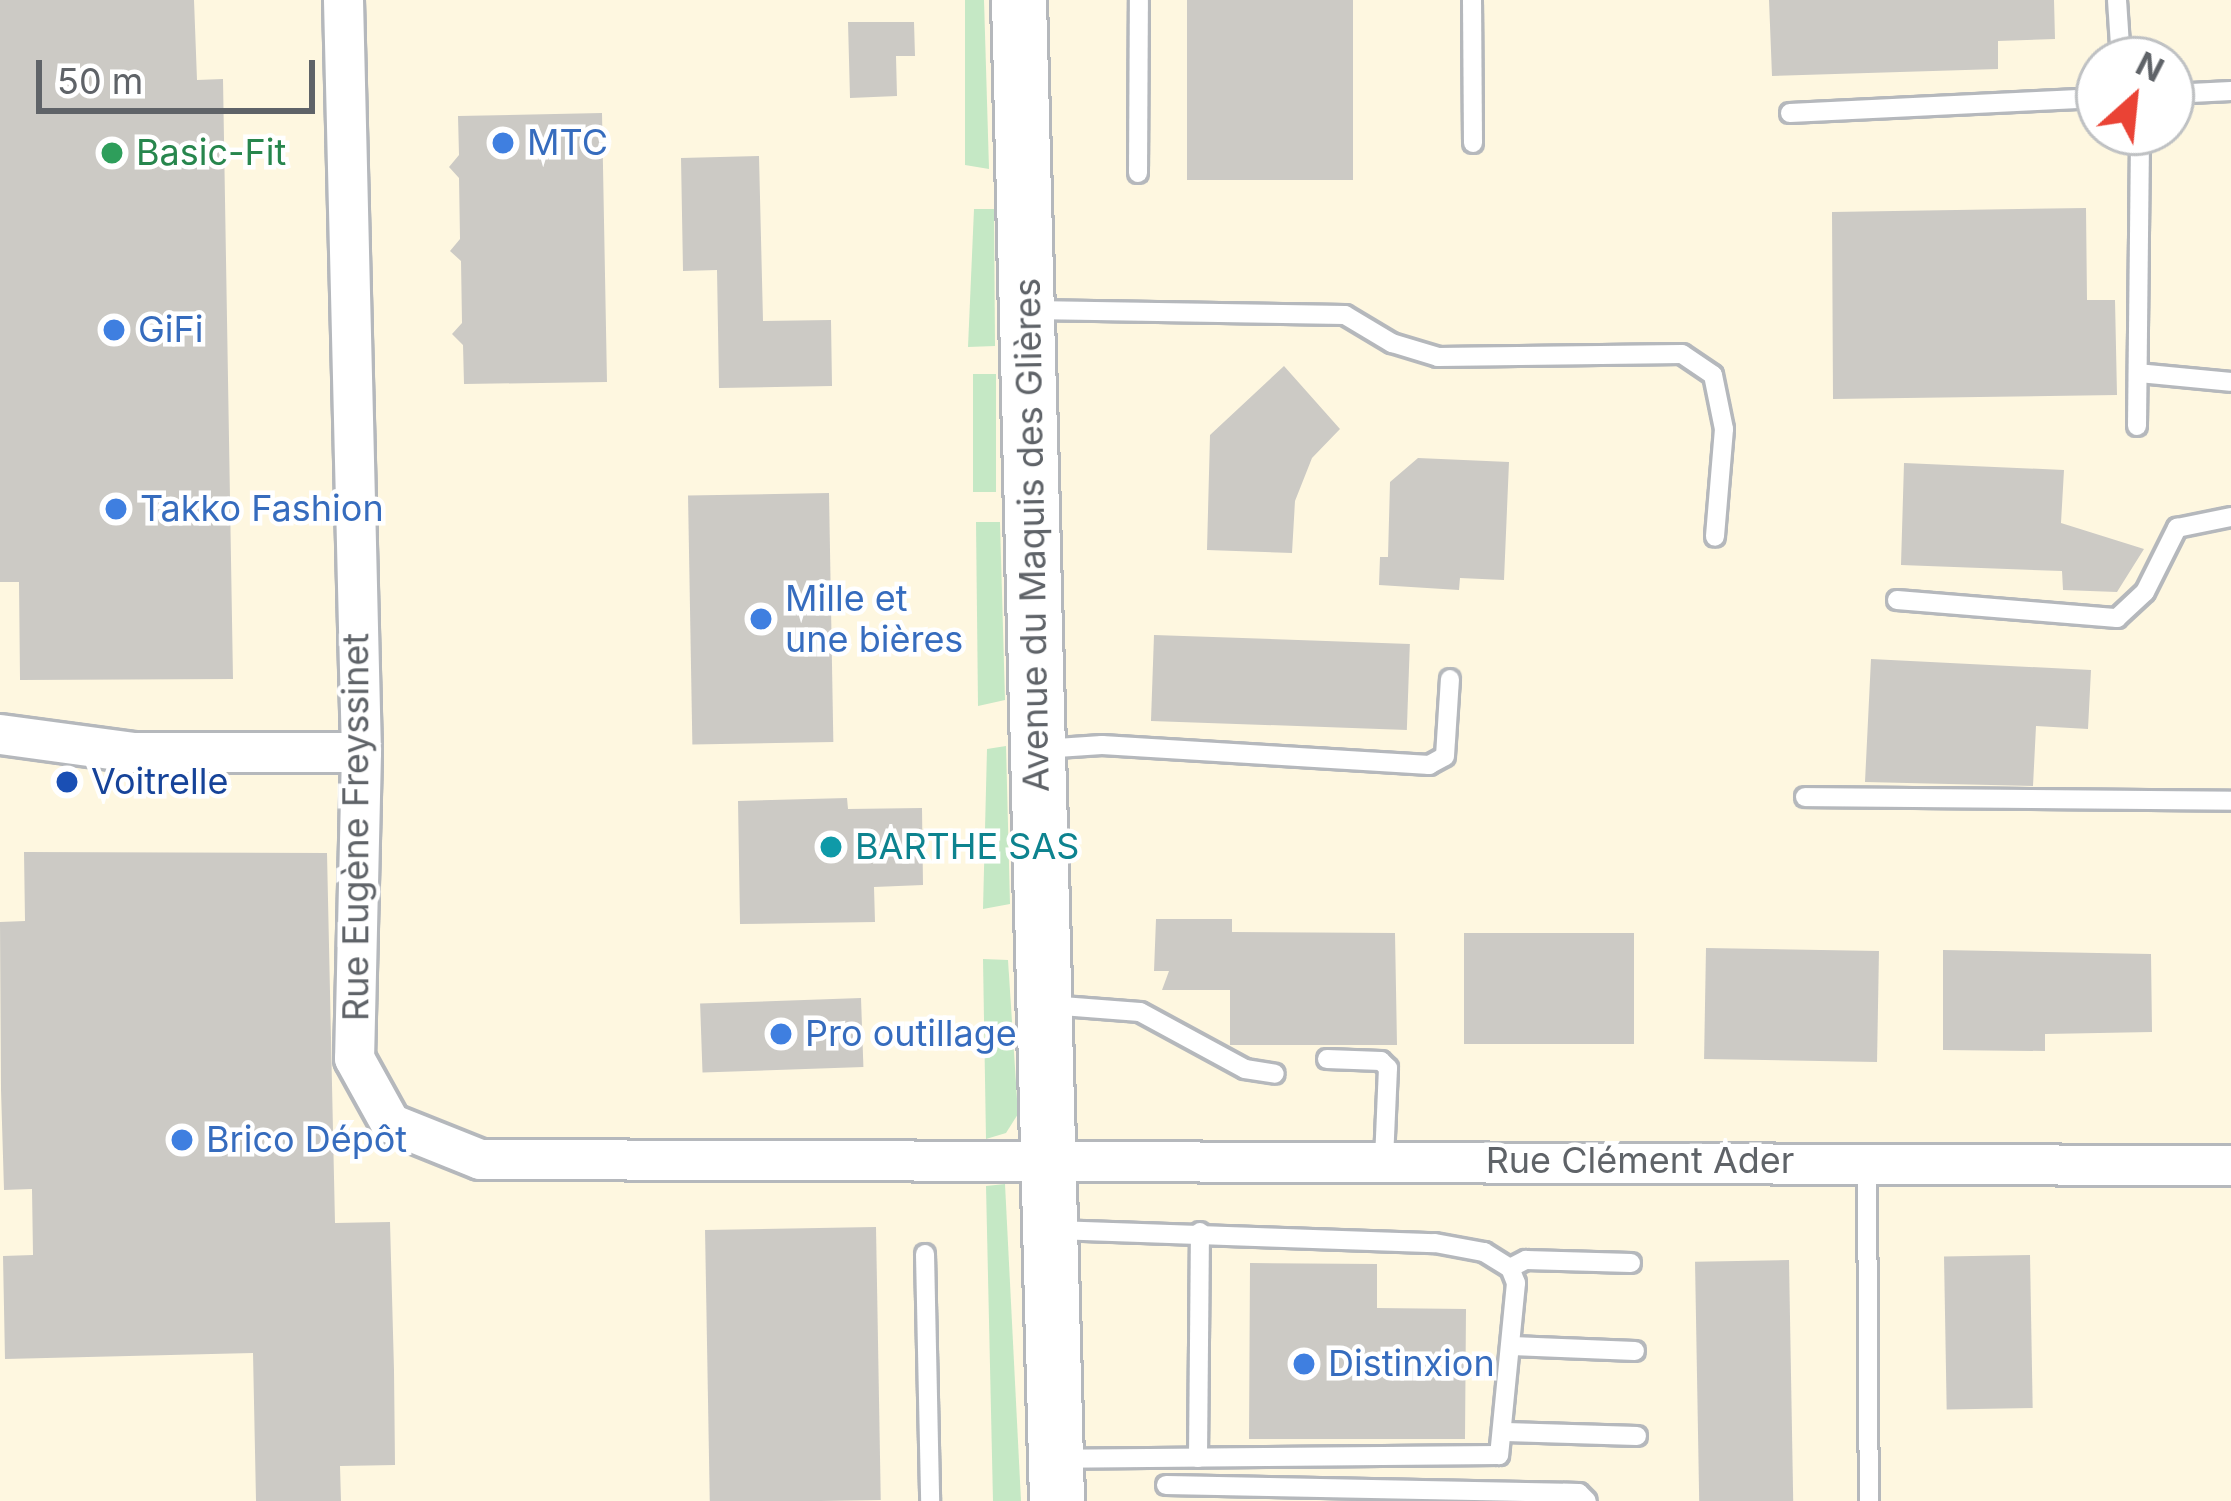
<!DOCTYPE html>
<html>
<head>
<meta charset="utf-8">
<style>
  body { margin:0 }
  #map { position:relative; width:2231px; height:1501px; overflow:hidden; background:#f1efe8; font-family:Inter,sans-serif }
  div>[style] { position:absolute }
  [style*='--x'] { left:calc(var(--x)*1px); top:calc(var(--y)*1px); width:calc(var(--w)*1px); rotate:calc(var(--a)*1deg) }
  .commercial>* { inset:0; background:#fef7e0 }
  .green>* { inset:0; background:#c5e8c5; transform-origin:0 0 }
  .building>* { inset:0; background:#cccac5; transform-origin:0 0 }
  .roads { filter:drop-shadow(3px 0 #b5b8bc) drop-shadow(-3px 0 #b5b8bc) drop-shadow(0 3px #b5b8bc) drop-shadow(0 -3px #b5b8bc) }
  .lane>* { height:18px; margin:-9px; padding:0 9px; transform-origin:9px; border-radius:9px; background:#fff }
  .street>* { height:39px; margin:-19.5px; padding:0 19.5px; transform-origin:19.5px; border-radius:19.5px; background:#fff }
  .secondary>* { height:54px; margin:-27px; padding:0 27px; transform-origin:27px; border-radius:27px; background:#fff }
  .dots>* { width:33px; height:33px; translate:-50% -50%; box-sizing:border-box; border:6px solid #fff; border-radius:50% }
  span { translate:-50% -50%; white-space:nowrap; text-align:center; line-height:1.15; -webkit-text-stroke:9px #fff; paint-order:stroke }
  .shop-label { font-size:36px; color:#366cbe }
  .left { translate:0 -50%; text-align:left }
  .leisure-label { font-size:36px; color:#27864d }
  .street-label { font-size:36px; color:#5f6368 }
  .transit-label { font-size:36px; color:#164399 }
  .culture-label { font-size:36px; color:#0d838f }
  .north { position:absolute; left:2075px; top:36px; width:120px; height:120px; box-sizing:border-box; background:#fff; border:3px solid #bfc1c3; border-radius:50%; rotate:27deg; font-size:33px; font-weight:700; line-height:48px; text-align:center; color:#5f6368 }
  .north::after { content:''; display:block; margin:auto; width:42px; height:54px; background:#ea4335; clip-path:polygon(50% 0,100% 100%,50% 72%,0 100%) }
  .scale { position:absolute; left:36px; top:60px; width:279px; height:54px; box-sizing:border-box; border:6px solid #5f6368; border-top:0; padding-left:15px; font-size:36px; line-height:42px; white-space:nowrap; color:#5f6368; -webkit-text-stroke:9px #fff; paint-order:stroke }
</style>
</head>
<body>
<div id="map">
  <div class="commercial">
    <div style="clip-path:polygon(evenodd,0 0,2231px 0,2231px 1501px,0 1501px,0 0,2099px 60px,2171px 60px,2171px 132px,2099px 132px,2099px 60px)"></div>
  </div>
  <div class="green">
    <div style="clip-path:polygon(965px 0,984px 0,989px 169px,965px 165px)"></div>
    <div style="clip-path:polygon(974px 209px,994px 209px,995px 346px,968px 347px)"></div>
    <div style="left:973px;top:374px;width:23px;height:118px"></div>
    <div style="clip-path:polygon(976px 522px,1000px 522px,1005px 700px,978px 706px)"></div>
    <div style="clip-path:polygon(1006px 746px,1010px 904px,983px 909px,987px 749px)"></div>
    <div style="clip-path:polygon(983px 959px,1008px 960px,1018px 1114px,1006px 1133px,986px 1139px)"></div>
    <div style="clip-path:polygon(1005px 1184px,1021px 1501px,993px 1501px,986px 1186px)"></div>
  </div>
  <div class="building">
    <div style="clip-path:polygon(0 0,194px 0,197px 80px,223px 79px,233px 679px,20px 680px,19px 582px,0 582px)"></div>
    <div style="left:1187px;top:0;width:166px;height:180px"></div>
    <div style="clip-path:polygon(1769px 0,2054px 0,2055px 39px,1998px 41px,1998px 69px,1772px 76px)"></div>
    <div style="clip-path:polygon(848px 22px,914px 22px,915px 56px,896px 56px,897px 96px,850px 98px)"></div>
    <div style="clip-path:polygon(602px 113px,607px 382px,464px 384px,463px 345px,452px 334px,462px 323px,461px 261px,450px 251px,460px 239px,459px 178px,449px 167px,459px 155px,458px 116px)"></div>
    <div style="clip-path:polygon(759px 156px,763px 321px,831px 320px,832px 386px,719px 388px,717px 270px,683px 271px,681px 158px)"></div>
    <div style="clip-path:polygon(2086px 208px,2087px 300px,2115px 300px,2117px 395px,1833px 399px,1832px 212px)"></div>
    <div style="clip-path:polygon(1284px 366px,1340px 429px,1312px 458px,1295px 501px,1292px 553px,1207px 550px,1210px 435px)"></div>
    <div style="clip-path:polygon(1418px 458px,1509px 462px,1504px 580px,1460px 578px,1459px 590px,1379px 585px,1380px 557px,1388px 557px,1390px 482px)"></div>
    <div style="clip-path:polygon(1904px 463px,2064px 470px,2061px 523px,2144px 549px,2117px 592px,2063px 590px,2062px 571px,1901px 565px)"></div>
    <div style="left:829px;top:493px;width:249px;height:141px;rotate:89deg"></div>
    <div style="left:1154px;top:635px;width:256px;height:86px;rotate:2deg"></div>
    <div style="clip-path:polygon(1871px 659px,2091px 670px,2088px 729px,2036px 726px,2033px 786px,1865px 782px)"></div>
    <div style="clip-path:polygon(847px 798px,848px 809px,922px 808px,923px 885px,874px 887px,875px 922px,740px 924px,738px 801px)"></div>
    <div style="clip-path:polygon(24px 852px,327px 853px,335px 1223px,390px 1222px,394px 1370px,395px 1465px,340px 1466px,341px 1501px,256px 1501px,253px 1353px,5px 1359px,3px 1256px,33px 1255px,32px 1189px,4px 1190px,1px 1090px,0 922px,25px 921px)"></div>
    <div style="clip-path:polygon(1156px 919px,1232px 919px,1232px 932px,1395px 933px,1397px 1045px,1230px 1045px,1230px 990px,1162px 990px,1169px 971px,1154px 971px)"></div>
    <div style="left:1464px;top:933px;width:170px;height:111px"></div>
    <div style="left:1706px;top:948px;width:173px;height:111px;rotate:1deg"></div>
    <div style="clip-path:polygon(1943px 950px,2151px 954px,2152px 1032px,2045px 1034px,2045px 1051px,1943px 1050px)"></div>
    <div style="left:861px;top:998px;width:69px;height:161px;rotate:88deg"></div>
    <div style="left:876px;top:1227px;width:273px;height:171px;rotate:89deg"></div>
    <div style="left:2030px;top:1255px;width:153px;height:86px;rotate:89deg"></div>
    <div style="left:1789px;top:1260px;width:241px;height:94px;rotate:89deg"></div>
    <div style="clip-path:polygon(1250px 1263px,1377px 1264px,1377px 1308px,1466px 1309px,1465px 1439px,1249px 1439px)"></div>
  </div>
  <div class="roads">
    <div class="lane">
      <div style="--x:1472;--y:0;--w:143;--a:89.6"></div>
      <div style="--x:2117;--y:0;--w:60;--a:86.2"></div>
      <div style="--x:2171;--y:94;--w:60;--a:-2.9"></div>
      <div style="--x:1790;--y:113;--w:309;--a:-2.8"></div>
      <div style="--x:1138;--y:173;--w:173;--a:-89.7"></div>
      <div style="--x:1032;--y:310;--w:313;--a:0.9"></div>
      <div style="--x:1345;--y:315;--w:55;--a:30.8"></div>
      <div style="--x:1392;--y:343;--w:48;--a:16.9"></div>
      <div style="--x:1438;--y:357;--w:244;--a:-0.7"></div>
      <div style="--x:1682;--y:354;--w:37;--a:34"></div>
      <div style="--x:1713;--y:375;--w:55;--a:78.5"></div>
      <div style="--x:1724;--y:429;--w:108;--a:94.8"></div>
      <div style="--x:2138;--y:373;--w:93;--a:5.5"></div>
      <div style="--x:2137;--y:426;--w:294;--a:-89.4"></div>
      <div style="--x:1897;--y:600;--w:221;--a:4.7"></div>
      <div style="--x:2117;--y:618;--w:38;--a:-43"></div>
      <div style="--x:2145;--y:592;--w:72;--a:-63.4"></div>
      <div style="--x:2177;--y:528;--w:55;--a:-11.5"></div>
      <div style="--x:1042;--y:749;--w:60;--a:-3.8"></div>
      <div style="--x:1102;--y:745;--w:328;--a:3.5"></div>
      <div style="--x:1429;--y:765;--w:18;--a:-29"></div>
      <div style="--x:1445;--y:756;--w:77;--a:-86.3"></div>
      <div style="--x:1805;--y:797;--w:426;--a:0.5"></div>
      <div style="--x:1049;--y:1005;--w:91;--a:4.4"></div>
      <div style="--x:1140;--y:1012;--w:119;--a:28.5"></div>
      <div style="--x:1245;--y:1069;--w:30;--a:9"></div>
      <div style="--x:1327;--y:1059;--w:54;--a:2.1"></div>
      <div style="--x:1381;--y:1061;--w:10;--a:45"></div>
      <div style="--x:1388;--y:1068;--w:92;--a:92.5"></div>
      <div style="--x:1867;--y:1162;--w:339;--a:89.7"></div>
      <div style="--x:1055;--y:1230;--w:380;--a:2"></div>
      <div style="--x:1435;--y:1243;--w:50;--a:10.4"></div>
      <div style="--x:1484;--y:1252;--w:31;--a:32"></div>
      <div style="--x:1510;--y:1268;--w:16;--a:68"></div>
      <div style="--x:1516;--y:1283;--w:173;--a:95.6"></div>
      <div style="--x:1499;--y:1455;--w:437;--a:179.5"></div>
      <div style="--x:925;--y:1254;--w:247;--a:88.8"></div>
      <div style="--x:1510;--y:1268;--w:18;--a:-27"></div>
      <div style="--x:1526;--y:1260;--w:105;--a:1.6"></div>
      <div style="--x:1512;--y:1346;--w:123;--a:2.3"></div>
      <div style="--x:1506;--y:1432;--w:131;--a:1.7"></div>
      <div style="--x:1198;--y:1458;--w:226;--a:-89.5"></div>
      <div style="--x:1166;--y:1485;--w:413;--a:1.1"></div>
      <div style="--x:1579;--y:1493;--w:11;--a:45"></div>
    </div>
    <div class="street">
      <div style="--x:343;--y:0;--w:752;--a:88.63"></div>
      <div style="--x:361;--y:752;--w:306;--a:91.3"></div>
      <div style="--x:354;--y:1058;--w:74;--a:61"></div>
      <div style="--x:390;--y:1123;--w:97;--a:21.8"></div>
      <div style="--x:480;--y:1159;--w:1751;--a:0.2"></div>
      <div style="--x:0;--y:734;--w:135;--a:7.7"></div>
      <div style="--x:134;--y:752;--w:227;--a:0"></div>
    </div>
    <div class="secondary">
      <div style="--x:1019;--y:0;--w:1501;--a:88.55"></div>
    </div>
  </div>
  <div class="dots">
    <div style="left:503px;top:143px;background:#3f7fe0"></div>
    <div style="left:112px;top:153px;background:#2e9e5b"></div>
    <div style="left:114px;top:330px;background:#3f7fe0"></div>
    <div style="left:116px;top:509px;background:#3f7fe0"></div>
    <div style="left:761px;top:619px;background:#3f7fe0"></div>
    <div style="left:67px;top:782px;background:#1a4fb4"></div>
    <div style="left:831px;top:847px;background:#0f9aa8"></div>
    <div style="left:781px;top:1034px;background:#3f7fe0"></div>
    <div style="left:182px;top:1140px;background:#3f7fe0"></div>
    <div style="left:1304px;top:1364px;background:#3f7fe0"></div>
  </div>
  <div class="shop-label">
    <span class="left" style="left:527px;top:143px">MTC</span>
    <span class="left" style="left:138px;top:330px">GiFi</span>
    <span class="left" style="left:140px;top:509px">Takko Fashion</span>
    <span class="left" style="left:785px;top:619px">Mille et<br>une bières</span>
    <span class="left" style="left:805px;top:1034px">Pro outillage</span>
    <span class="left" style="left:206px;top:1140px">Brico Dépôt</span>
    <span class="left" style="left:1328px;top:1364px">Distinxion</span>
  </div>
  <div class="leisure-label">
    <span class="left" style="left:136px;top:153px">Basic-Fit</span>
  </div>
  <div class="street-label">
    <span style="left:1032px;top:535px;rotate:-91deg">Avenue du Maquis des Glières</span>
    <span style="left:356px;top:827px;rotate:-90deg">Rue Eugène Freyssinet</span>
    <span style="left:1640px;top:1161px">Rue Clément Ader</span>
  </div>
  <div class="transit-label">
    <span class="left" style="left:91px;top:782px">Voitrelle</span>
  </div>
  <div class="culture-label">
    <span class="left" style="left:855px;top:847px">BARTHE SAS</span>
  </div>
  <div class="north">N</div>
  <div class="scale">50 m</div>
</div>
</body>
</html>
